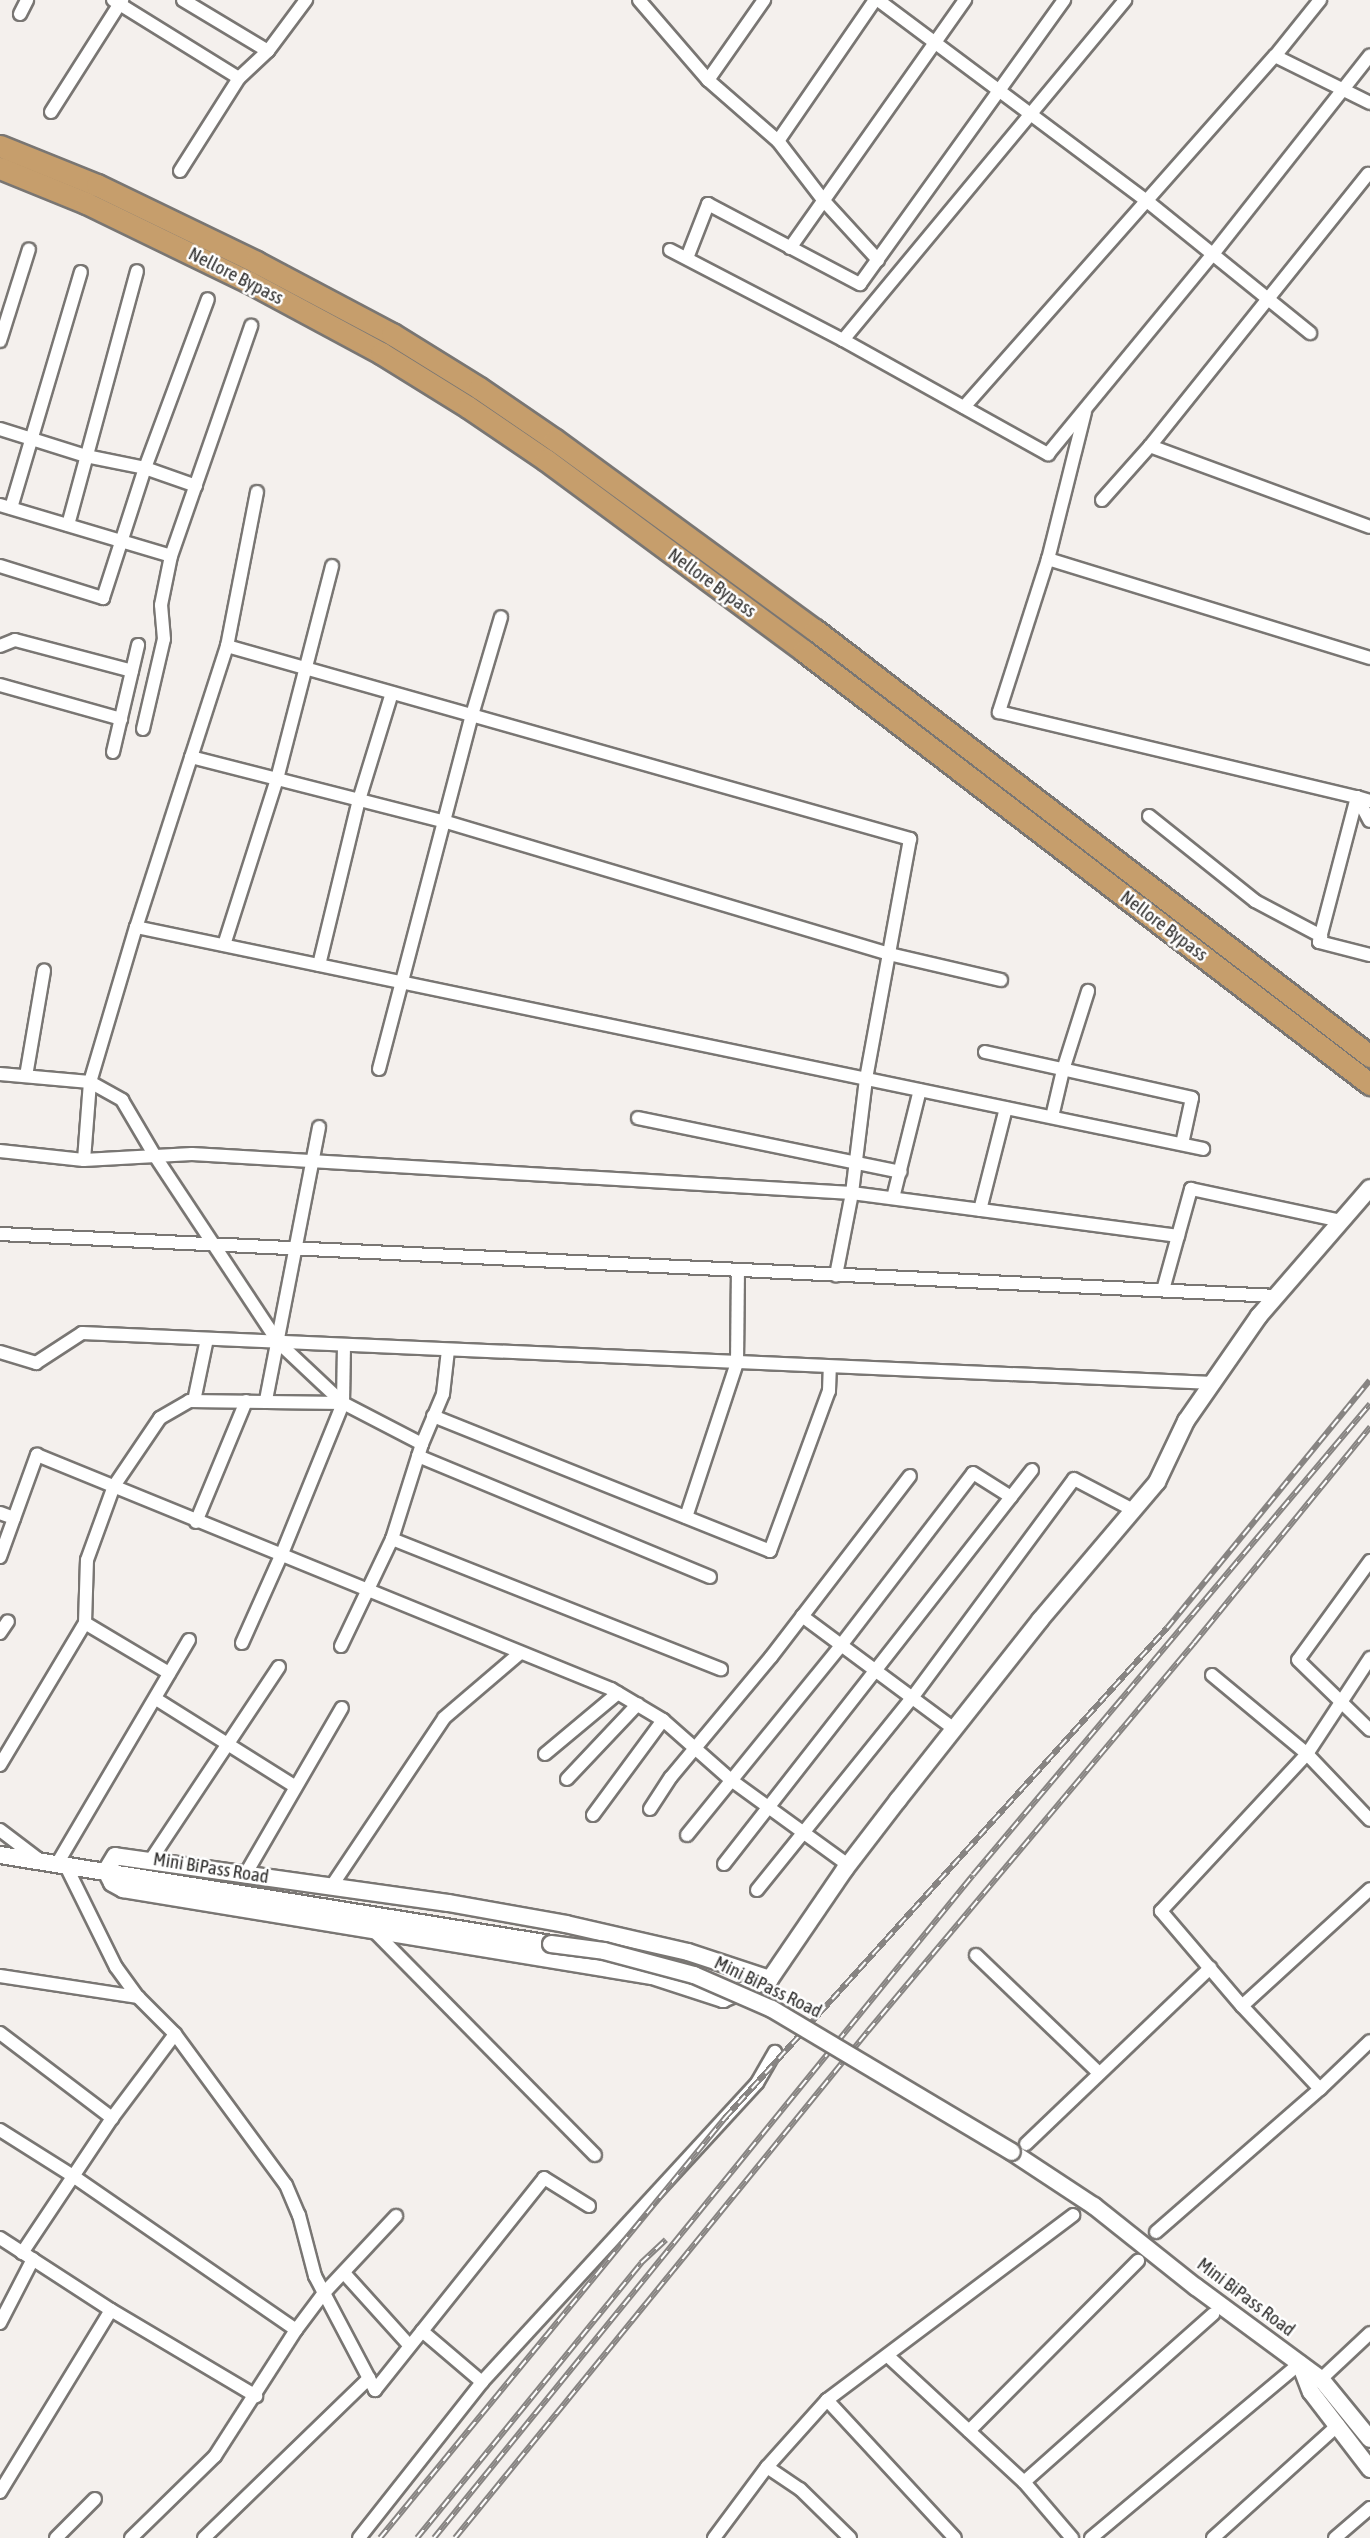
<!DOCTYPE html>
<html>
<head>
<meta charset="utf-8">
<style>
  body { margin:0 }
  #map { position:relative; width:1370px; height:2538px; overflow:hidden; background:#f4f0ed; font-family:"Asap Condensed",sans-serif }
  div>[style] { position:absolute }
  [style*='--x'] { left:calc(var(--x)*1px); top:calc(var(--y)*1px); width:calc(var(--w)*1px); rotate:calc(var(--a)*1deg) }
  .roads { filter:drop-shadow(2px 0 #797673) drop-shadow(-2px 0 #797673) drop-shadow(0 2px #797673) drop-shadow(0 -2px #797673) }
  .minor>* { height:12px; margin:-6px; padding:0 6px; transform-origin:6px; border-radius:6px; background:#fff }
  .tertiary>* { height:16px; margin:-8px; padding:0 8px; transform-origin:8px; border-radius:8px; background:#fff }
  .trunk>* { height:21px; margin:-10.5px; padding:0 10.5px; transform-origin:10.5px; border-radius:10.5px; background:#c69e6c }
  .rail>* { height:6px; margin-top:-3px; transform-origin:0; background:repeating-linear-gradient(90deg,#fff 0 10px,#878482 0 20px); box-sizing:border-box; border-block:2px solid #878482 }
  .bridges { filter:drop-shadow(2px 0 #797673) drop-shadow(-2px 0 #797673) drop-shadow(0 2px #797673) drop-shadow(0 -2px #797673) }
  .tertiary-bridge>* { height:16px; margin:-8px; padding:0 8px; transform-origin:8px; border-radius:8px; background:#fff }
  span { translate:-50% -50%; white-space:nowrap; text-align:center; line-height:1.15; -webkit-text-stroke:5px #fff; paint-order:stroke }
  .street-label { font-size:19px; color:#31302f }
</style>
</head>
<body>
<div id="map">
  <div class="roads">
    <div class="minor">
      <div style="--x:113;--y:0;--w:148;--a:31.8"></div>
      <div style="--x:183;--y:0;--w:99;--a:31"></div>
      <div style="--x:639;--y:0;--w:106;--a:49.2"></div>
      <div style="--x:708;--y:80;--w:93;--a:41.1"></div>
      <div style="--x:778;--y:141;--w:76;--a:52.5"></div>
      <div style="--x:824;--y:201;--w:80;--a:47.5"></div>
      <div style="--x:878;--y:0;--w:336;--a:36.8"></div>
      <div style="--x:1147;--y:201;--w:210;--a:39"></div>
      <div style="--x:20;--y:14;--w:16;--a:-63"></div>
      <div style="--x:1275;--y:56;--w:106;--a:26.3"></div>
      <div style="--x:708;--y:80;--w:98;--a:-55"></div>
      <div style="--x:51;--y:112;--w:133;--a:-57.6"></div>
      <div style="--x:778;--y:141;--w:171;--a:-55.5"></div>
      <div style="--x:180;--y:171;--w:110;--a:-57.6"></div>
      <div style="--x:239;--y:78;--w:40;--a:-43"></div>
      <div style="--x:268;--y:51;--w:64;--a:-53.3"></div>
      <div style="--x:790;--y:248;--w:304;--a:-54.8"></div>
      <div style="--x:670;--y:250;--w:195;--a:27.5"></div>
      <div style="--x:843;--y:340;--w:235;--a:29.1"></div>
      <div style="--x:1048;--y:454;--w:259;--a:-50.5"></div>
      <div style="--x:1213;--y:254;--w:253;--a:-51.7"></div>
      <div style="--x:687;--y:258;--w:58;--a:-68.7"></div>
      <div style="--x:708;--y:204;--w:172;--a:27.8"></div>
      <div style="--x:860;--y:284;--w:350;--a:-54.3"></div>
      <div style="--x:843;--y:340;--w:442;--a:-50.3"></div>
      <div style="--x:0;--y:341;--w:96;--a:-72.5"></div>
      <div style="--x:964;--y:407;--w:469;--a:-48.5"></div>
      <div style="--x:1275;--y:56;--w:72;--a:-51.2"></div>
      <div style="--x:1085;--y:412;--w:152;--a:104.1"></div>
      <div style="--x:1048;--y:559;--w:161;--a:107.8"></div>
      <div style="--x:999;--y:712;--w:368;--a:13.4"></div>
      <div style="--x:1357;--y:797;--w:27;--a:62"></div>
      <div style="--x:0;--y:429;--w:90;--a:17.4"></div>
      <div style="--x:86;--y:456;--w:60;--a:11.5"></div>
      <div style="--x:145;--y:468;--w:54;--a:19.4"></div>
      <div style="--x:1150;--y:446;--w:234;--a:20.2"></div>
      <div style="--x:257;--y:492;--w:157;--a:101"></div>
      <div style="--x:227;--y:646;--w:295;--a:107.9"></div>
      <div style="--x:136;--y:927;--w:1090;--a:11.75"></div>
      <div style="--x:1102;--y:500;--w:72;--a:-48.4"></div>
      <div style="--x:1150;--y:446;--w:349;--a:-51.3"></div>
      <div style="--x:0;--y:505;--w:178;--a:16.6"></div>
      <div style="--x:11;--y:508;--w:246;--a:-73.5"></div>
      <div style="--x:68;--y:525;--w:263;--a:-74.8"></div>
      <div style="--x:1048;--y:559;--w:337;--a:17.1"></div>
      <div style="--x:0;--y:566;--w:108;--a:17.3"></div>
      <div style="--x:103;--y:598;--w:137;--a:-72.1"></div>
      <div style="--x:145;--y:468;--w:180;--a:-69.6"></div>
      <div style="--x:0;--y:646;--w:16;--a:-22"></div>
      <div style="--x:15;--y:640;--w:121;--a:14.8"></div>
      <div style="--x:227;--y:646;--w:710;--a:15.78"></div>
      <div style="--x:910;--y:839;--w:244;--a:100.4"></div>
      <div style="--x:866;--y:1079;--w:115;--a:97"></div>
      <div style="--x:852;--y:1193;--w:84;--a:101"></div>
      <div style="--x:0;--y:685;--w:126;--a:15.7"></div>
      <div style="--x:143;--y:729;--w:92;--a:-76.9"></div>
      <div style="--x:164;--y:639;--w:34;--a:-95"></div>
      <div style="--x:161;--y:605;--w:50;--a:-78.5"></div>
      <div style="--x:171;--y:556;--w:244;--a:-70.8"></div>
      <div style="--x:113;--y:752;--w:110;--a:-76.8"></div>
      <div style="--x:191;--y:757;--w:260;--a:14.3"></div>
      <div style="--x:443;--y:821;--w:465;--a:16.6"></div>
      <div style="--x:889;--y:954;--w:115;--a:13.1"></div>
      <div style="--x:1370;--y:801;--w:14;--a:-163"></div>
      <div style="--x:1357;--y:797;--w:150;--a:104.7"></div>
      <div style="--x:1319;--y:942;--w:53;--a:14.3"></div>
      <div style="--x:1149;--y:816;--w:136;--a:38.7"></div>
      <div style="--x:1255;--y:901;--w:75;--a:27.9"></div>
      <div style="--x:136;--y:927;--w:162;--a:106.5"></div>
      <div style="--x:90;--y:1082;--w:37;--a:29"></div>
      <div style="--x:122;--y:1100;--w:65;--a:59.5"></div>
      <div style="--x:155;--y:1156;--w:223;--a:56.5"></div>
      <div style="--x:278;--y:1342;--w:89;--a:43.2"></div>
      <div style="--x:224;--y:945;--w:174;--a:-72.3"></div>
      <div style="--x:277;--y:779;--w:220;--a:-75.5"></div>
      <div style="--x:319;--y:965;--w:170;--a:-76.4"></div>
      <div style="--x:359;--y:800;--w:112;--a:-72.9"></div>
      <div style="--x:985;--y:1052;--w:212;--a:12.5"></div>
      <div style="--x:1192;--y:1098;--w:47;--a:102.3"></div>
      <div style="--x:379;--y:1069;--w:366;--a:-75.3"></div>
      <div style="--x:472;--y:715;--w:102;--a:-73.5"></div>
      <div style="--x:0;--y:1074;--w:90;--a:5.1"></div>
      <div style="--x:90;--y:1082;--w:78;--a:94.4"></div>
      <div style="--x:26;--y:1076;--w:107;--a:-80.3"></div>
      <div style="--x:1052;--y:1117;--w:48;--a:-76.8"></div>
      <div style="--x:1063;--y:1070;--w:83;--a:-72.4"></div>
      <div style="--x:638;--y:1118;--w:268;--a:11.6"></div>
      <div style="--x:0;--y:1151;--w:84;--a:6.1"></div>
      <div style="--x:84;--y:1160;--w:108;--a:-3.2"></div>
      <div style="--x:192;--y:1154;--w:661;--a:3.38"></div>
      <div style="--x:852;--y:1193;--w:329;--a:7.5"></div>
      <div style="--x:893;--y:1198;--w:111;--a:-76"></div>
      <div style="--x:980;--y:1210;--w:105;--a:-75.7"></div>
      <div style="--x:0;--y:1234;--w:1278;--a:2.78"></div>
      <div style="--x:1163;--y:1290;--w:105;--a:-74.5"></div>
      <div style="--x:1191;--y:1189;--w:153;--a:12"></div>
      <div style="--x:0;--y:1352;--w:38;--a:17"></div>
      <div style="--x:36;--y:1363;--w:55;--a:-33.1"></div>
      <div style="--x:82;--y:1333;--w:1132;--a:2.53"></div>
      <div style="--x:266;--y:1400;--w:278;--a:-79"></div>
      <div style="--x:194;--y:1401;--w:63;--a:-78.2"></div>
      <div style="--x:433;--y:1416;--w:363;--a:21.8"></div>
      <div style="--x:770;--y:1551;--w:171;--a:-69.8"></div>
      <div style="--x:829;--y:1391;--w:24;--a:-88"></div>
      <div style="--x:418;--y:1456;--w:316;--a:22.5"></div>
      <div style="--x:0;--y:1513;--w:15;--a:20"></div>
      <div style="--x:686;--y:1517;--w:162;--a:-71.7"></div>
      <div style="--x:737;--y:1363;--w:93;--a:-89.4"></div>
      <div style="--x:196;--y:1522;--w:131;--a:-67.5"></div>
      <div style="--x:392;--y:1539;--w:354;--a:21.6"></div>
      <div style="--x:0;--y:1557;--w:109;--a:-70.1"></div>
      <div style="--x:37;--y:1455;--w:620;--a:22.18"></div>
      <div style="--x:611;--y:1689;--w:61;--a:30.8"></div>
      <div style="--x:663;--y:1720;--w:91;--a:41.4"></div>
      <div style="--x:731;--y:1780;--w:145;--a:36"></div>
      <div style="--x:1370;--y:1561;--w:122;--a:126"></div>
      <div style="--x:1298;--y:1660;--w:100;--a:44.2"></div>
      <div style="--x:802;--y:1616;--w:189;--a:36.6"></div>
      <div style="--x:85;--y:1623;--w:98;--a:30.8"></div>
      <div style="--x:0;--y:1633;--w:14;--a:-56"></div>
      <div style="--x:242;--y:1643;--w:95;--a:-65.9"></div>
      <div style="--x:281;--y:1556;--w:165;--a:-67.9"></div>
      <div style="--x:343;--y:1403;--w:58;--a:-89"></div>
      <div style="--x:341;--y:1646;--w:119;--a:-64.5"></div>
      <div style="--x:392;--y:1539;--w:100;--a:-72.5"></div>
      <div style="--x:422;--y:1444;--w:54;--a:-67.2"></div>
      <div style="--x:443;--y:1394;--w:44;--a:-83.5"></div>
      <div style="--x:1212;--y:1675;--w:124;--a:39.7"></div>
      <div style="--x:1307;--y:1754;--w:91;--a:46.3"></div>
      <div style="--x:156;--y:1699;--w:165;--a:32.2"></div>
      <div style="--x:545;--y:1754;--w:95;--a:-39.9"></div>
      <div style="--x:0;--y:1765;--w:165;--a:-59.1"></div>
      <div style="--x:85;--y:1623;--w:63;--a:-88.2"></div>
      <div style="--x:87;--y:1560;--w:79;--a:-70"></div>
      <div style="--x:114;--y:1486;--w:82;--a:-55.9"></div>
      <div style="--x:160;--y:1418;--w:34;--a:-30"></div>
      <div style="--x:189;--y:1401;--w:154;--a:0.7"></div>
      <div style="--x:343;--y:1403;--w:89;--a:27.4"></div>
      <div style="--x:567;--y:1779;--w:103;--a:-46.6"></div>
      <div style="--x:650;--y:1809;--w:38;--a:-57"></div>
      <div style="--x:671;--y:1777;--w:156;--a:-50.2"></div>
      <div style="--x:771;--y:1657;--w:228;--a:-52.5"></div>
      <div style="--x:593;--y:1815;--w:118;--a:-53.6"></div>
      <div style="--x:0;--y:1830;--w:53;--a:37.3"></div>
      <div style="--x:687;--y:1835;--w:246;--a:-50.9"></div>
      <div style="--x:842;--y:1644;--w:215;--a:-52.5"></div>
      <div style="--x:973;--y:1473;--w:45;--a:32.3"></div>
      <div style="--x:150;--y:1861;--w:233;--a:-56.4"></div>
      <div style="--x:57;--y:1864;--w:260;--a:-59.5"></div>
      <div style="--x:724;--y:1864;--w:500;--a:-51.98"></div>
      <div style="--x:66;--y:1866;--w:113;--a:63.7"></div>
      <div style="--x:116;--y:1967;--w:37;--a:54"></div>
      <div style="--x:138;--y:1997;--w:52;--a:45"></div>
      <div style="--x:175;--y:2034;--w:187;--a:53.7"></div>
      <div style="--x:286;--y:2185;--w:33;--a:67"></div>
      <div style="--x:299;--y:2215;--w:63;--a:75.3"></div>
      <div style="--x:315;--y:2276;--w:129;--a:62.2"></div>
      <div style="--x:375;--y:2390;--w:271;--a:-51.4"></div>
      <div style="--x:544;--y:2178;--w:53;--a:31.9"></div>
      <div style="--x:245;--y:1875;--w:193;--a:-59.9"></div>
      <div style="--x:331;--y:1887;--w:203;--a:-56.2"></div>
      <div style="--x:444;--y:1718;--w:100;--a:-40.5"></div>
      <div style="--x:757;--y:1890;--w:247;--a:-51.1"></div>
      <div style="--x:912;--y:1698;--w:272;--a:-53.5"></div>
      <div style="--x:1074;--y:1479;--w:67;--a:27.7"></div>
      <div style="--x:373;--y:1930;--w:316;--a:45.4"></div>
      <div style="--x:976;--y:1955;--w:170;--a:43.8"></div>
      <div style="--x:0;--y:1976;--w:140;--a:8.7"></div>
      <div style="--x:1242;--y:2006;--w:173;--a:-42.4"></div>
      <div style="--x:0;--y:2033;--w:141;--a:37.2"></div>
      <div style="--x:1320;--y:2089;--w:114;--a:-133.2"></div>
      <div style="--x:1242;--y:2006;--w:125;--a:-130.5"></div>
      <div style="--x:1161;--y:1911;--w:214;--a:-47.1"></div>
      <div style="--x:1307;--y:1754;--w:115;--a:-56.7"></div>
      <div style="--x:0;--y:2130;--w:86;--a:32.2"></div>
      <div style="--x:73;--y:2176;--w:271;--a:34.6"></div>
      <div style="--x:1026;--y:2144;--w:255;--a:-43.7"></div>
      <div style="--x:1156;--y:2232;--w:218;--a:-41.1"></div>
      <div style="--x:1320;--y:2089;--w:69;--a:-43.8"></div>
      <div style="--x:0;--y:2238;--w:132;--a:33"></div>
      <div style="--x:111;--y:2310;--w:169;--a:30.7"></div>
      <div style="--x:22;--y:2253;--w:162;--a:-56.3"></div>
      <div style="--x:112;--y:2118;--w:105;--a:-53.1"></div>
      <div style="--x:344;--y:2273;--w:98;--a:47.9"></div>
      <div style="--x:0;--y:2323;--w:72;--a:-62.7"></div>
      <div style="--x:422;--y:2331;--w:79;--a:40.4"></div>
      <div style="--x:889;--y:2357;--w:184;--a:42.8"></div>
      <div style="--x:1024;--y:2482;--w:74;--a:49.4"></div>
      <div style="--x:1321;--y:2379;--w:67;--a:-43.2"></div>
      <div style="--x:827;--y:2400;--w:188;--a:47.2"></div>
      <div style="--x:969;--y:2431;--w:240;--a:-45.2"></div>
      <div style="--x:767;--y:2467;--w:40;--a:34"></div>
      <div style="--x:800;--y:2489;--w:70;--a:44.4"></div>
      <div style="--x:1024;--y:2482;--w:253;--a:-41.6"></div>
      <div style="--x:0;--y:2492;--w:213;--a:-58.6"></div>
      <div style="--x:56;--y:2538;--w:55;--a:-45"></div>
      <div style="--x:131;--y:2538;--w:117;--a:-44.3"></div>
      <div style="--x:215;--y:2456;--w:150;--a:-57.3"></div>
      <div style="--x:296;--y:2330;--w:45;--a:-53.1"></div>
      <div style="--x:323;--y:2294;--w:107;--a:-46.9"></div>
      <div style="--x:204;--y:2538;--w:230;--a:-44.1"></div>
      <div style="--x:359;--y:2538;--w:199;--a:-51.7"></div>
      <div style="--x:482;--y:2382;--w:406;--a:-47.4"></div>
      <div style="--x:757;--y:2083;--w:36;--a:-60"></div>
      <div style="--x:714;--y:2538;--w:89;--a:-53.3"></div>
      <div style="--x:767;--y:2467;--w:90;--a:-48.2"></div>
      <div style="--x:827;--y:2400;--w:308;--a:-36.9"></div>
      <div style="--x:1091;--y:2538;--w:271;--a:-39.9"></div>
      <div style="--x:1213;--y:2538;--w:169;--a:-42.1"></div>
      <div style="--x:1335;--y:2538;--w:46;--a:-40.6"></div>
    </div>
    <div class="tertiary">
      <div style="--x:0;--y:1855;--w:558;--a:9.18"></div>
      <div style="--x:770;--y:1979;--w:86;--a:-161.8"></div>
      <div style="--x:688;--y:1952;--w:125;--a:-167.1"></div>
      <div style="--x:566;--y:1924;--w:120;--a:-169.9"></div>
      <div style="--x:448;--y:1903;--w:336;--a:-172"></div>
      <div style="--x:115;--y:1856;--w:17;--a:121"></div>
      <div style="--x:106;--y:1871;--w:13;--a:63"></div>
      <div style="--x:112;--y:1883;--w:13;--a:29"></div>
      <div style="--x:123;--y:1889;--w:536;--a:9.34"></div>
      <div style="--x:652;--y:1976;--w:75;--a:17.9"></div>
      <div style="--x:723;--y:1999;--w:51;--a:-23.1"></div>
      <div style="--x:770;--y:1979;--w:133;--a:-55.7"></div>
      <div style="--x:845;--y:1869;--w:87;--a:-52.5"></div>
      <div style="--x:898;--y:1800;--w:229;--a:-51.7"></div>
      <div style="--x:1040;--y:1620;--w:181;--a:-49.7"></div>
      <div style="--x:1157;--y:1482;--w:68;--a:-64.6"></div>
      <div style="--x:1186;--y:1421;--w:128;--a:-55.2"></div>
      <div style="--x:1259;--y:1316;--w:169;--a:-49.1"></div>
      <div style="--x:1012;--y:2152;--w:98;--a:33.4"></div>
      <div style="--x:1094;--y:2206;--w:130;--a:38.5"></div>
      <div style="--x:1196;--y:2287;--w:155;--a:36.4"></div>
      <div style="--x:1321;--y:2379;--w:77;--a:50.8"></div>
      <div style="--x:1300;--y:2364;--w:30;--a:69"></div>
      <div style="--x:1311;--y:2392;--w:97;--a:52.5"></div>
    </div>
    <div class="trunk">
      <div style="--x:0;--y:146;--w:105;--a:21.9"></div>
      <div style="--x:97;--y:185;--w:177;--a:25.8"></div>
      <div style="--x:256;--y:262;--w:154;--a:27.9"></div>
      <div style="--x:392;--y:334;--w:102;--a:31.8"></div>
      <div style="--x:479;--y:388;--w:92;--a:34.4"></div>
      <div style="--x:555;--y:440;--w:322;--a:36.2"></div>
      <div style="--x:815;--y:630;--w:700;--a:37.51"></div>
      <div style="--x:0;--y:168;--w:93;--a:22.1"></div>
      <div style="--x:86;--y:203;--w:181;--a:25.9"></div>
      <div style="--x:249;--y:282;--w:150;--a:28.3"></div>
      <div style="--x:381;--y:353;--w:102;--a:31.8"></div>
      <div style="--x:468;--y:407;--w:94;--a:34.2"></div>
      <div style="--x:546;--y:460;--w:321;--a:36.5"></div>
      <div style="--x:804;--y:651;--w:713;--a:37.42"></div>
    </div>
  </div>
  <div class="rail">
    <div style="--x:380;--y:2538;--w:544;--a:-50.6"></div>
    <div style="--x:725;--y:2118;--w:660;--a:-47.95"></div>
    <div style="--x:1167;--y:1628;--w:320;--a:-50.7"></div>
    <div style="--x:417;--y:2538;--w:355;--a:-50.8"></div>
    <div style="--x:641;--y:2263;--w:34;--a:-43"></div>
    <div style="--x:434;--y:2538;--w:854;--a:-50.89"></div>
    <div style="--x:973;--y:1875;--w:616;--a:-49.87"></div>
    <div style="--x:455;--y:2538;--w:654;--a:-50.83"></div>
    <div style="--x:868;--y:2031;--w:507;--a:-49.96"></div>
    <div style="--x:1194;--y:1643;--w:279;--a:-50.8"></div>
  </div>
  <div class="bridges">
    <div class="tertiary-bridge">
      <div style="--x:551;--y:1944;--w:53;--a:7.5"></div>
      <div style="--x:604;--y:1951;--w:93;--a:14.9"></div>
      <div style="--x:694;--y:1975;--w:85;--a:23.6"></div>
      <div style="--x:772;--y:2009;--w:279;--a:30.8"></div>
    </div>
  </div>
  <div class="street-label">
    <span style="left:236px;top:276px;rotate:27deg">Nellore Bypass</span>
    <span style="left:712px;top:583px;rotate:36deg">Nellore Bypass</span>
    <span style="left:1164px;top:926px;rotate:37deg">Nellore Bypass</span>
    <span style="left:211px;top:1868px;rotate:9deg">Mini BiPass Road</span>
    <span style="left:768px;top:1987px;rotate:26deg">Mini BiPass Road</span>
    <span style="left:1246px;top:2297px;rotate:37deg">Mini BiPass Road</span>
  </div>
</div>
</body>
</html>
